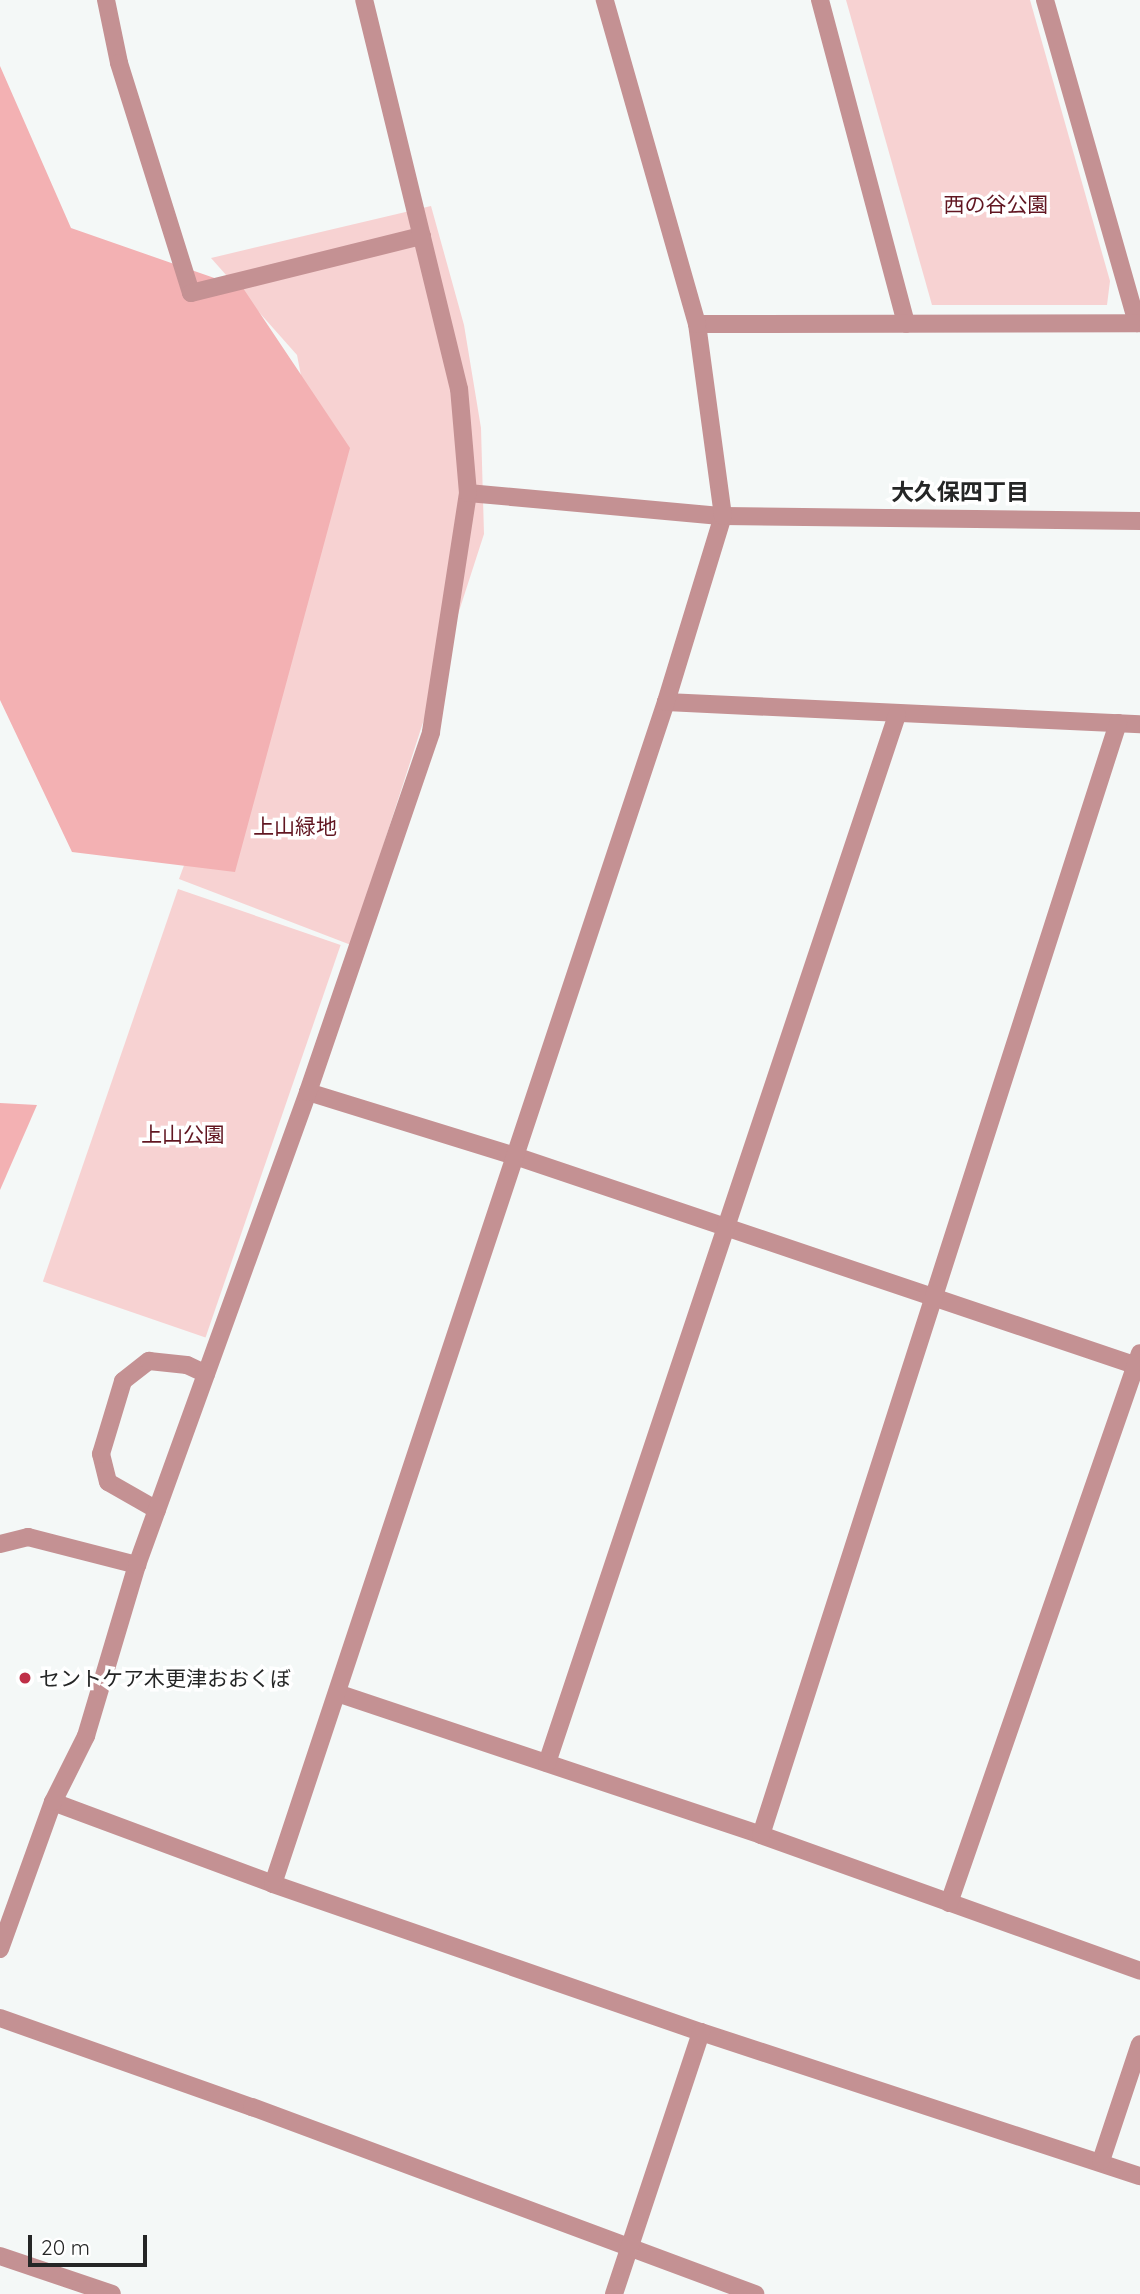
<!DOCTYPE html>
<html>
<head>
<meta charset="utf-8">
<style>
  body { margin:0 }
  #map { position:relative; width:1140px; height:2294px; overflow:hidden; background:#f4f8f7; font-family:Quicksand,"Noto Sans JP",sans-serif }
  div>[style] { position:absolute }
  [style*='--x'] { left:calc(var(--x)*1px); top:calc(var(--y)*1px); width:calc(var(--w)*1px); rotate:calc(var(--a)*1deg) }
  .green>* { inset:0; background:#f7d2d2; transform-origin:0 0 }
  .forest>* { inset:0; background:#f3b1b3 }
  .minor>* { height:18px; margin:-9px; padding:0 9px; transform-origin:9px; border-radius:9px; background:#c49193 }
  .dots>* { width:19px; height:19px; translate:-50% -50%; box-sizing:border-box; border:4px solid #fff; border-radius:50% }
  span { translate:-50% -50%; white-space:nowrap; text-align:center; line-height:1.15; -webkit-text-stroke:7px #fff; paint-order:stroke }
  .park-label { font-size:21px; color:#611621 }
  .poi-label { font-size:21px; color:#252626 }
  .left { translate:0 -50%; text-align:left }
  .neighbourhood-label { font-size:23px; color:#252626; font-weight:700 }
  .scale { position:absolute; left:28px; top:2235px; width:119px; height:32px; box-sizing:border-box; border:4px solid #252626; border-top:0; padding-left:9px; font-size:21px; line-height:24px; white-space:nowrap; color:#252626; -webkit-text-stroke:5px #fff; paint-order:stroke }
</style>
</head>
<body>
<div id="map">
  <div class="green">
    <div style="clip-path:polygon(846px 0,1030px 0,1110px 281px,1107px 305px,932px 305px)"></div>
    <div style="clip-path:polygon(431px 206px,464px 325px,481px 428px,484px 534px,351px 945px,179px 879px,323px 490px,297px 355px,211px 258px)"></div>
    <div style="left:178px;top:889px;width:172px;height:415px;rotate:19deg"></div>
  </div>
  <div class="forest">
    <div style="clip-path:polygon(0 66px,71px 228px,243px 288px,350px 448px,235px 872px,72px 852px,0 700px)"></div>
    <div style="clip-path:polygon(0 1103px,37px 1105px,0 1190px)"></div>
  </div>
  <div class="minor">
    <div style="--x:106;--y:0;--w:64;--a:78.3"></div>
    <div style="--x:119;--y:63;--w:241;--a:72.6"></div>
    <div style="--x:191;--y:293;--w:238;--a:-13.9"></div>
    <div style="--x:820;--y:0;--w:335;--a:75.1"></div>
    <div style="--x:1045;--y:0;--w:336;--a:74.1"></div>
    <div style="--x:697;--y:324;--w:443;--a:-0.1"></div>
    <div style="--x:468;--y:493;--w:256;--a:5.2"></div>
    <div style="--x:723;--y:516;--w:417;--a:0.7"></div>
    <div style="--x:666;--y:702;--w:475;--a:2.7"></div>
    <div style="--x:308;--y:1092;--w:217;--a:17.2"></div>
    <div style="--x:515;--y:1156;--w:660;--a:18.65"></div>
    <div style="--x:157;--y:1510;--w:56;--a:-150.3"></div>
    <div style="--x:108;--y:1482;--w:29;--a:-104"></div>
    <div style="--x:101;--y:1454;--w:76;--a:-73.2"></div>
    <div style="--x:123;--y:1381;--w:33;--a:-38"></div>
    <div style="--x:149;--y:1361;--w:38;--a:6"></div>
    <div style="--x:187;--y:1365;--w:21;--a:25"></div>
    <div style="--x:0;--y:1544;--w:29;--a:-14"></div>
    <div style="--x:28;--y:1537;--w:113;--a:14.4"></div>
    <div style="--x:337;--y:1693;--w:447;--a:18.5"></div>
    <div style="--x:761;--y:1835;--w:403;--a:19.7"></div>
    <div style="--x:547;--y:1763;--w:1105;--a:-71.53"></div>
    <div style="--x:53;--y:1802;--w:235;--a:20.4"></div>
    <div style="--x:273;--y:1884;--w:453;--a:19.1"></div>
    <div style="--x:701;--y:2032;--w:462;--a:18.2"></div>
    <div style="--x:761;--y:1835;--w:1168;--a:-72.2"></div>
    <div style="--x:273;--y:1884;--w:1246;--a:-71.61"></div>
    <div style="--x:666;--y:702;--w:195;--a:-73"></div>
    <div style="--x:723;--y:516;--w:194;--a:-97.7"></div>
    <div style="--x:697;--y:324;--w:337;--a:-105.9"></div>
    <div style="--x:949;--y:1903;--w:582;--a:-70.85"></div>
    <div style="--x:0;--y:1949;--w:156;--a:-70.2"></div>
    <div style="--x:53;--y:1802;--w:74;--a:-63.4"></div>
    <div style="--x:86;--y:1736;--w:178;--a:-73.4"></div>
    <div style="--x:137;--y:1565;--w:503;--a:-70.12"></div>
    <div style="--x:308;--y:1092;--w:380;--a:-71.1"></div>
    <div style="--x:431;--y:732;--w:242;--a:-81.2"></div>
    <div style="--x:468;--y:493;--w:104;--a:-94.9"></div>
    <div style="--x:459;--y:389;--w:400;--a:-103.7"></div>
    <div style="--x:0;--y:2018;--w:267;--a:19.5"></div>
    <div style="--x:252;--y:2107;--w:537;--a:20.39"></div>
    <div style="--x:1101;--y:2161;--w:123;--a:-71.6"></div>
    <div style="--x:0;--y:2256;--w:118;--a:18.7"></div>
    <div style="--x:614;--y:2294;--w:276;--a:-71.6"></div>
  </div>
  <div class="dots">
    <div style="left:25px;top:1678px;background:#bf2f47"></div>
  </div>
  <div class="park-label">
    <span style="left:996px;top:204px">西の谷公園</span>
    <span style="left:295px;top:826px">上山緑地</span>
    <span style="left:183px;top:1134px">上山公園</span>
  </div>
  <div class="poi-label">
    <span class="left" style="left:39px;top:1678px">セントケア木更津おおくぼ</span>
  </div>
  <div class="neighbourhood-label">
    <span style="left:960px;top:492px">大久保四丁目</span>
  </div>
  <div class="scale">20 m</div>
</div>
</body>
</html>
